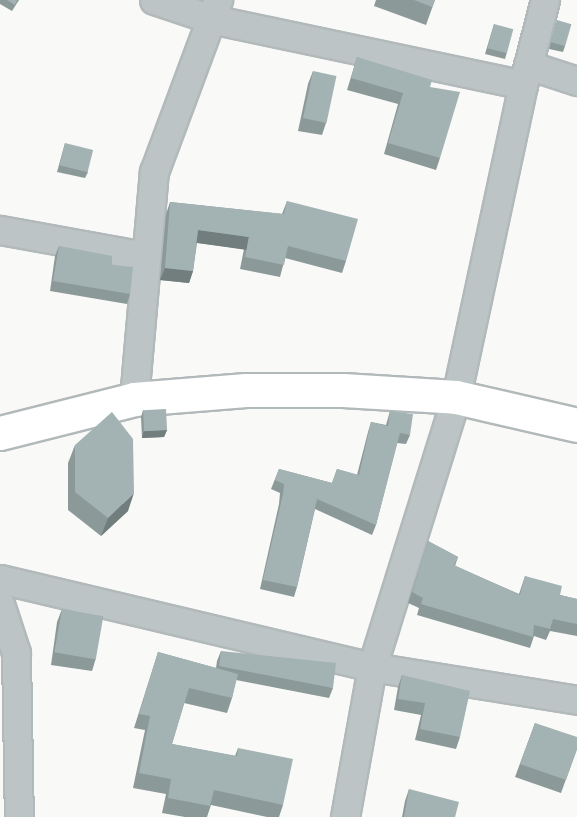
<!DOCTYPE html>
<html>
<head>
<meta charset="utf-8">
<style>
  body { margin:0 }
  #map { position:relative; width:577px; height:817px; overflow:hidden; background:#f9f9f7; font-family:"Sofia Sans Condensed",sans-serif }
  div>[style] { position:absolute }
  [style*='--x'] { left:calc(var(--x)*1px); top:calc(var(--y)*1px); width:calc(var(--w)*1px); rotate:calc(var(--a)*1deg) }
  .roads { filter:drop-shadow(2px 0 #b2b9ba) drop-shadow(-2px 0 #b2b9ba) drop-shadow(0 2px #b2b9ba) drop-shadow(0 -2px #b2b9ba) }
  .minor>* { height:27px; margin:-13.5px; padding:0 13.5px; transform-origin:13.5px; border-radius:13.5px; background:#bcc4c5 }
  .trunk>* { height:33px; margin:-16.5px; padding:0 16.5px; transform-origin:16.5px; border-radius:16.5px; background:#fff }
  .wall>* { inset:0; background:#8c9999 }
  .shaded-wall>* { inset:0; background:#727d7d; transform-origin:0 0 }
  .building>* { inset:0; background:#a3b2b2; transform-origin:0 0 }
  span { translate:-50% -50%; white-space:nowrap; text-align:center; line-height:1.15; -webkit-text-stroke:6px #fff; paint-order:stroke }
</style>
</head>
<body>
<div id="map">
  <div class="roads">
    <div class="minor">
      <div style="--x:154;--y:0;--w:60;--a:18.4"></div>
      <div style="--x:211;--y:19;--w:319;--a:11.9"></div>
      <div style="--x:528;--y:65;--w:52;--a:18.1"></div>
      <div style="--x:0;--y:230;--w:146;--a:10.2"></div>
      <div style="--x:134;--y:399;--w:228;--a:-85"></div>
      <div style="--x:154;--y:172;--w:184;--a:-69.6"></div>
      <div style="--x:0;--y:579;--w:382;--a:13.3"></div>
      <div style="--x:372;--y:667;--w:208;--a:9.1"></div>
      <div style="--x:0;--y:604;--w:52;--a:71.9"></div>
      <div style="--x:16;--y:653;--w:164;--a:89"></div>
      <div style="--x:345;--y:817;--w:152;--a:-79.8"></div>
      <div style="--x:372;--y:667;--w:283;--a:-72.7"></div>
      <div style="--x:456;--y:397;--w:319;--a:-77.9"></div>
      <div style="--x:523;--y:85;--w:88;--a:-75.5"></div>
    </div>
    <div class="trunk">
      <div style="--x:0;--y:433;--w:138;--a:-14.2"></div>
      <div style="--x:134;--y:399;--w:112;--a:-4.6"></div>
      <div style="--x:246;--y:390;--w:97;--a:0"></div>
      <div style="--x:343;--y:390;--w:113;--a:3.5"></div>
      <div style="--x:456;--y:397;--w:124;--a:13"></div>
    </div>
  </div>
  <div class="wall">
    <div style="clip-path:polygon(0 0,19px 0,12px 11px,0 4px)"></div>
    <div style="clip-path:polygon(376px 0,435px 0,426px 25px,374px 6px)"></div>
    <div style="clip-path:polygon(557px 20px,565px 46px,563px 52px,549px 49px)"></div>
    <div style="clip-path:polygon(494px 24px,507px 52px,505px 59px,485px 54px)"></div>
    <div style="clip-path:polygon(357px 57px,430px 87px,440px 158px,436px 170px,384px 154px,398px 104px,347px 90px)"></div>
    <div style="clip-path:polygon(313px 71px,326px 123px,322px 135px,298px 131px,308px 84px)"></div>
    <div style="clip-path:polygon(65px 143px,88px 172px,85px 178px,57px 172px)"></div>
    <div style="clip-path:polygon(287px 201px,346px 261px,342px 273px,285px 258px,280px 277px,240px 269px,244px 249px,197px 243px,193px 271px,189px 283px,160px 280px,166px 214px,170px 202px,282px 214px)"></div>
    <div style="clip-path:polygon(59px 246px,112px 265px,130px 294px,127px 304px,50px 291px,55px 256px)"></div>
    <div style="clip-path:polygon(143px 410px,167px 430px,164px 437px,142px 438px,141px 417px)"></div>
    <div style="clip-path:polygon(390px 411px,410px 435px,406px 444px,397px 443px,376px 525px,372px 535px,315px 509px,297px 587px,294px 597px,260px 589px,279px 504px,280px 493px,271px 489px,279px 469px,332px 483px,337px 469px,357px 475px,368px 432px,371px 422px,386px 425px)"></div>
    <div style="clip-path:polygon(75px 445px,128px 511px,101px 536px,68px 510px,68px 463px)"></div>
    <div style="clip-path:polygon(428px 541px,458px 557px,455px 566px,519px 594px,525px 576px,560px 595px,577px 599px,577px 636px,550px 631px,546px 640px,534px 636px,530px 648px,417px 615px,419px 608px,408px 603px)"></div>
    <div style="clip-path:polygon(62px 609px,96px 658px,92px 671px,51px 665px,57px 622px)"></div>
    <div style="clip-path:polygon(221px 651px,333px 688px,329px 698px,236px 680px,232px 698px,227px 713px,184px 703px,172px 744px,235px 756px,238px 748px,283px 805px,279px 817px,267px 817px,211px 805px,207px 817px,185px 817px,162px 813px,166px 794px,133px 788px,145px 730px,134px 728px,158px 652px,216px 668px,217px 661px)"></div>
    <div style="clip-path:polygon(402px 675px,460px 737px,456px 749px,415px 740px,421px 715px,394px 710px,398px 687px)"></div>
    <div style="clip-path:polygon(535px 723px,577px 749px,561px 793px,515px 777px)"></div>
    <div style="clip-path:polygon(409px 789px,455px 817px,402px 817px,405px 801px)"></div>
  </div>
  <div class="shaded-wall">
    <div style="left:198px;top:230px;width:51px;height:13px;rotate:8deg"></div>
    <div style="clip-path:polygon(165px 268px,193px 271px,189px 283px,160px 280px)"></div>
    <div style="clip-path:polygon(167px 430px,164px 437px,142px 438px,144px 431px)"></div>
    <div style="clip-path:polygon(134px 493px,128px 511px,101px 536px,108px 518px)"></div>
  </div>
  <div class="building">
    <div style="clip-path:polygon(7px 0,17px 0,15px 5px)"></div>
    <div style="clip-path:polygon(414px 0,435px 0,432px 7px)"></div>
    <div style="left:557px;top:20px;width:15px;height:23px;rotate:16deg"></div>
    <div style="left:494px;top:24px;width:20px;height:25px;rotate:15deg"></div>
    <div style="clip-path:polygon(357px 57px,432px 80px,430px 87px,460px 92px,440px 158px,388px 143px,403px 93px,351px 78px)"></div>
    <div style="left:313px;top:71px;width:24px;height:48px;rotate:12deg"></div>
    <div style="left:65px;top:143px;width:29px;height:23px;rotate:14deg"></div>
    <div style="clip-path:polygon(287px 201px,358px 219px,346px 261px,288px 246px,284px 265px,245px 257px,249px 237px,198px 230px,193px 271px,165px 268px,170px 202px,284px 214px)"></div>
    <div style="clip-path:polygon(59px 246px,112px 256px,112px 265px,133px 267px,130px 294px,53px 281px)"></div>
    <div style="left:166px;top:409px;width:21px;height:23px;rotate:87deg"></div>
    <div style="clip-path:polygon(390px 411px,413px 414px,410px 435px,400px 433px,376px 525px,317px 499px,297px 587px,263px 580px,283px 494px,284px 484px,275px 480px,279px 469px,332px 483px,337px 469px,359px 475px,371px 422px,388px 426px)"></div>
    <div style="clip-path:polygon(112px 412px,133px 439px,134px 493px,108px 518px,75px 492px,75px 445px)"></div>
    <div style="clip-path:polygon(428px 541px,458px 557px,454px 565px,520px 595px,525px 576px,562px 586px,560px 595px,577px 599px,577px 624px,553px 619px,550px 629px,534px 625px,533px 637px,421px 604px,423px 598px,412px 592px)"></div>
    <div style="left:62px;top:609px;width:42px;height:44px;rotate:10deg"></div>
    <div style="clip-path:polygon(221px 651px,336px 663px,333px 688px,219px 666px)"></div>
    <div style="clip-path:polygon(158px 652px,238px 674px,232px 698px,189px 688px,172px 744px,237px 756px,238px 748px,293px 759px,283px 805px,214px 790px,210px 806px,168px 798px,171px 779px,139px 773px,150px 716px,139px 714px)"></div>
    <div style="clip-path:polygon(402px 675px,470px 691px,460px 737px,420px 729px,425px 703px,398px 699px)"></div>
    <div style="clip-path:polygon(535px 723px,577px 737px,577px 749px,566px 780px,520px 764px)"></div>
    <div style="clip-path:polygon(409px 789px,459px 802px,455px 817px,404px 817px)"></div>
  </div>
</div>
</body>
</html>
